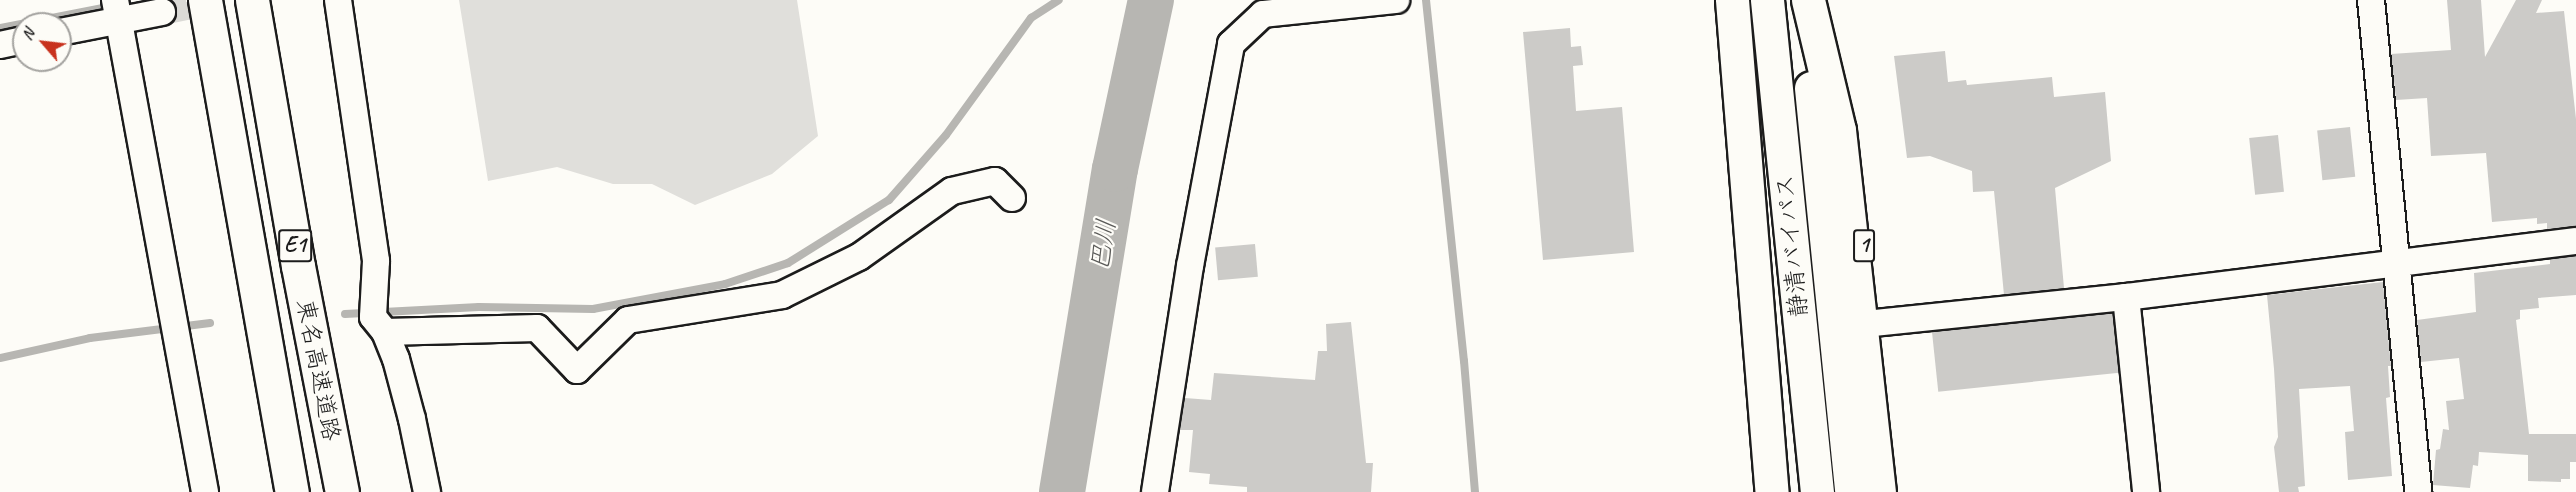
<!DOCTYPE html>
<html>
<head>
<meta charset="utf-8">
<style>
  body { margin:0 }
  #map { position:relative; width:2576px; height:492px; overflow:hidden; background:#fdfcf7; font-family:Caveat,"Klee One",sans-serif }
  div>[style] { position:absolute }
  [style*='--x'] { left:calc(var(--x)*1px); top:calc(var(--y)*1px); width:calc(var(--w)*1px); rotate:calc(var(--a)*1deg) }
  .green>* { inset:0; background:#e0dfdb }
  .stream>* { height:8px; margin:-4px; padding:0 4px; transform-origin:4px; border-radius:4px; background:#b7b6b2 }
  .river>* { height:46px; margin:-23px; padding:0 23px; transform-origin:23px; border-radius:23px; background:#b7b6b2 }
  .building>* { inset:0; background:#cccbc8; transform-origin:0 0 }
  .minor-tunnel>* { height:26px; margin-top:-13px; transform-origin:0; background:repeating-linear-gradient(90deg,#dbdad6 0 26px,transparent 0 39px) }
  .roads { filter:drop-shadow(2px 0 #1c1c1c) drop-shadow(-2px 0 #1c1c1c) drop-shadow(0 2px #1c1c1c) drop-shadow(0 -2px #1c1c1c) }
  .minor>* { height:26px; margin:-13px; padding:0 13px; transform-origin:13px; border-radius:13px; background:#fdfcf7 }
  .highway>* { height:33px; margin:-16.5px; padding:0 16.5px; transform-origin:16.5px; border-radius:16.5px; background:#fdfcf7 }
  span { translate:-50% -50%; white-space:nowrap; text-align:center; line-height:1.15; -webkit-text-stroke:4.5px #fdfcf7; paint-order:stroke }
  .shield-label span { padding:2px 4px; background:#fdfcf7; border:2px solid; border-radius:4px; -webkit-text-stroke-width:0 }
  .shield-label { font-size:22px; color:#1c1c1c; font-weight:700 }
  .street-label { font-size:24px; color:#1c1c1c }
  .water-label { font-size:26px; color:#5a5a58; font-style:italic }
  .north { position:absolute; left:12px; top:12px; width:60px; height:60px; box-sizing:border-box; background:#fdfcf7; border:2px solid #a3a29f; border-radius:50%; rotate:298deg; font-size:16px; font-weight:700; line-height:24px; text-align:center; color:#1c1c1c }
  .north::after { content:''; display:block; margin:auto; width:21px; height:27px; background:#c8321e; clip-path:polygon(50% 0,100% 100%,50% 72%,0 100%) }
</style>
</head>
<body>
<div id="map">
  <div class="green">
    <div style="clip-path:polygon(459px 0,797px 0,818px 136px,772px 174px,695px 205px,652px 184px,613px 184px,557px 167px,488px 181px)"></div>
  </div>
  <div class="stream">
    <div style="--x:1426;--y:0;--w:363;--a:84"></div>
    <div style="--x:1464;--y:361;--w:131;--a:85.2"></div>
    <div style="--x:0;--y:28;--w:110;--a:-11"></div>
    <div style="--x:345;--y:314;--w:134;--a:-3"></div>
    <div style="--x:479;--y:307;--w:114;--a:1"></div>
    <div style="--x:593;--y:309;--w:134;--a:-10.7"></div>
    <div style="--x:725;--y:284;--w:66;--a:-18.4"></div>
    <div style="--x:788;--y:263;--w:119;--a:-32"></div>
    <div style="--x:889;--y:200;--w:86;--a:-48.8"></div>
    <div style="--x:946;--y:135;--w:145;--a:-54"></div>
    <div style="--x:1031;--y:18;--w:33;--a:-33"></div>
    <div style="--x:0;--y:358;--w:92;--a:-12.5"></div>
    <div style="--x:90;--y:338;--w:121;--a:-7.1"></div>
  </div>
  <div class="river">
    <div style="--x:1062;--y:492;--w:327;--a:-80.7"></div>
    <div style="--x:1115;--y:169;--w:173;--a:-78"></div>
  </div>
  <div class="building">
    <div style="clip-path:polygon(2447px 0,2481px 0,2485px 57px,2516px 0,2542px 0,2536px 13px,2564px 11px,2576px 119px,2576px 226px,2547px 229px,2547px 223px,2537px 224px,2537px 218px,2492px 222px,2486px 153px,2431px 156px,2427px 98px,2396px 100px,2391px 54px,2451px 50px)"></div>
    <div style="clip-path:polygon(1570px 28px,1571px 47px,1581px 46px,1583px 65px,1573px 66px,1576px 111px,1622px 107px,1634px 252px,1543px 260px,1523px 32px)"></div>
    <div style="clip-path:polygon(1945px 51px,1948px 82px,1966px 80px,1967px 85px,2052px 77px,2054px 97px,2105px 92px,2111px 161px,2055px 188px,2064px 288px,2004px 295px,1994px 191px,1973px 192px,1972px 171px,1930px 156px,1907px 158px,1894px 56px)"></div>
    <div style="left:2350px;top:127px;width:50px;height:33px;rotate:84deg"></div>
    <div style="left:2278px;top:135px;width:57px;height:29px;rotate:84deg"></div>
    <div style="left:1255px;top:244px;width:33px;height:40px;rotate:85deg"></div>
    <div style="clip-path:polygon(2576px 256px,2576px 295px,2538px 298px,2539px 308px,2520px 310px,2520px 319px,2516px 320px,2529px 434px,2576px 434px,2576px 462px,2570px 462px,2570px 479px,2561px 479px,2561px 482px,2528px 481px,2528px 455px,2479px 452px,2478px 466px,2473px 465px,2470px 488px,2433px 485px,2436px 450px,2440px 449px,2443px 429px,2449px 430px,2446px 401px,2464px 399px,2459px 358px,2421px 362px,2417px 320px,2476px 312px,2474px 273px,2550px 264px,2550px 259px)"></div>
    <div style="clip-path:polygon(2383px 282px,2391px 366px,2388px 366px,2390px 397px,2386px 398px,2392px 476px,2348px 480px,2345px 432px,2354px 431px,2350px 386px,2299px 389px,2305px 486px,2298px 487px,2299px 492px,2279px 492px,2274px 447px,2278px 437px,2274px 369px,2267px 295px)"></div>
    <div style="left:2113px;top:313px;width:60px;height:182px;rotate:84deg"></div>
    <div style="clip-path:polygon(1351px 322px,1366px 463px,1373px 463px,1371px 492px,1247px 492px,1247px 487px,1209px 484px,1210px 474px,1189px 472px,1193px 430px,1180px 430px,1185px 398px,1211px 400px,1214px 373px,1315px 380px,1318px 351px,1327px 351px,1326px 324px)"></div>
  </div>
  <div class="minor-tunnel">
    <div style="--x:162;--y:12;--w:60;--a:-11.5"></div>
  </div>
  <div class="roads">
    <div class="minor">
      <div style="--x:115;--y:0;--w:500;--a:79.63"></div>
      <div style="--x:338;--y:0;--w:264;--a:81.7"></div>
      <div style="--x:376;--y:261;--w:56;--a:93.1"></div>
      <div style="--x:373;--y:317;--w:19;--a:51"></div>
      <div style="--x:385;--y:332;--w:29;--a:68"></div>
      <div style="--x:396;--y:359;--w:62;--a:75.1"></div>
      <div style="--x:412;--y:419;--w:75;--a:78.4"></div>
      <div style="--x:2371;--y:0;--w:494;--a:84.5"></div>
      <div style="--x:60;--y:32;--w:104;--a:-11.1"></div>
      <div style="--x:0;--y:45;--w:25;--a:-12"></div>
      <div style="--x:2126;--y:297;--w:196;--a:84.1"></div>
      <div style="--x:1874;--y:323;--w:253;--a:-5.9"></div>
      <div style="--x:2126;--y:297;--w:453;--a:-7.1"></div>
      <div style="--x:385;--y:332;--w:152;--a:-1.5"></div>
      <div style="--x:537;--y:328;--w:58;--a:46.4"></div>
      <div style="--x:577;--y:370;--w:71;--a:-44.4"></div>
      <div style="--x:628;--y:320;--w:156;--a:-9.2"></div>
      <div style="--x:782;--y:295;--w:86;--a:-26.3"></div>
      <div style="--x:859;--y:257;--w:114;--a:-35.4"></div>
      <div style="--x:952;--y:191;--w:44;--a:-13.1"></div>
      <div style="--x:995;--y:181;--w:24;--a:45"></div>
      <div style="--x:1155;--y:492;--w:229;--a:-81.2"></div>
      <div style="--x:1190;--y:266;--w:226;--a:-79.5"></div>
      <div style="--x:1231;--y:44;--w:44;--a:-43.2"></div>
      <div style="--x:1263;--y:14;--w:134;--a:-6"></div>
    </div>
    <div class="highway">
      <div style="--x:205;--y:0;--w:500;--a:80"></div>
      <div style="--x:252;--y:0;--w:270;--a:80.2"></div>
      <div style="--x:298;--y:266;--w:230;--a:79"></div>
      <div style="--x:1732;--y:0;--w:494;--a:85.4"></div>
      <div style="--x:1767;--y:0;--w:495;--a:84.2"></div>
      <div style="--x:1808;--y:0;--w:134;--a:76.6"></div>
      <div style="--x:1839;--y:130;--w:364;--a:83.7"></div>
      <div style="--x:1811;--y:88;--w:406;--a:84.3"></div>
    </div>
  </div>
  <div class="shield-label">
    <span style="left:295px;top:246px">E1</span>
    <span style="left:1864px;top:246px">1</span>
  </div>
  <div class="street-label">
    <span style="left:1792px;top:246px;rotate:-96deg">静清バイパス</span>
    <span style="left:318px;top:370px;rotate:79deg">東名高速道路</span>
  </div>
  <div class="water-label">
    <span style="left:1103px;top:245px;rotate:-81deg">巴川</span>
  </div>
  <div class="north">N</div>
</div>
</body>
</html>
